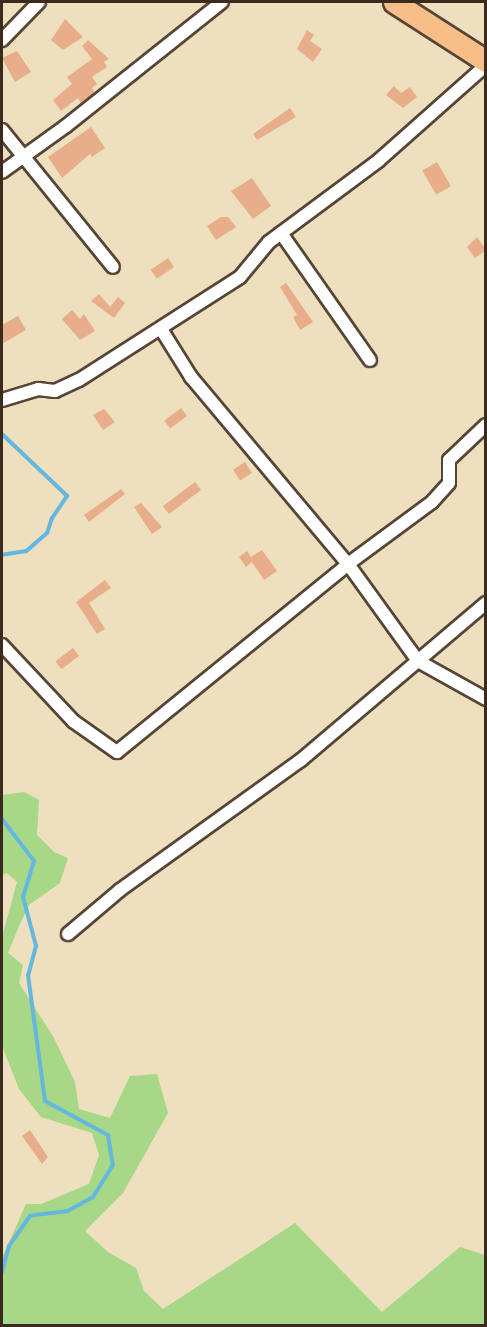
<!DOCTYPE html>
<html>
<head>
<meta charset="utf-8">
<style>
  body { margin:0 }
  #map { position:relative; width:487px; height:1327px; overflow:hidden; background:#eedfbe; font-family:"Old Standard TT",serif }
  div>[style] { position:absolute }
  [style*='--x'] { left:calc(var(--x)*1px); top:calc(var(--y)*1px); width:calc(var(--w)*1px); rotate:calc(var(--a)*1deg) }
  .green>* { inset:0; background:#a6d887 }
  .stream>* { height:4px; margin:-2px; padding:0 2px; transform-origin:2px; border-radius:2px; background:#64b8e0 }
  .building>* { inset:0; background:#e8ae89; transform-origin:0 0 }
  .roads { filter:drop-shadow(2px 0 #564536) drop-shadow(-2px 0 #564536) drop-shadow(0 2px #564536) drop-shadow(0 -2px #564536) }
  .minor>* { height:12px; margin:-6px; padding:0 6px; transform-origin:6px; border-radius:6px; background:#fff }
  .trunk>* { height:21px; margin:-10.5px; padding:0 10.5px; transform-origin:10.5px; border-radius:10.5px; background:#f7be87 }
  span { translate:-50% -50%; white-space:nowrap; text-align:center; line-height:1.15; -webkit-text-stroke:4.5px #f7f3e8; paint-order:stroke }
  .frame { position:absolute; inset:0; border:3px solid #3b2a1e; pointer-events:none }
</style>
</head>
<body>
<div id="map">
  <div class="green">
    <div style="clip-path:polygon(24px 792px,39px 800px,37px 835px,54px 852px,68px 858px,60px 883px,29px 905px,20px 924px,8px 953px,23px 965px,19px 983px,54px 1038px,75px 1082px,79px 1109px,110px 1118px,130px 1076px,157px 1074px,168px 1113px,123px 1193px,85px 1231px,108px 1252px,136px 1268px,144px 1291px,163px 1309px,295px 1223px,382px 1312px,460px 1247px,485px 1255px,485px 1325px,2px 1325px,2px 1258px,26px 1204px,41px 1204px,89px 1184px,99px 1155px,92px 1133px,41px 1117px,19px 1089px,2px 1046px,2px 937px,17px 882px,7px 873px,2px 875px,2px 795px)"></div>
  </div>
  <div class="stream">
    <div style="--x:2;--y:434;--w:90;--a:43.6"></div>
    <div style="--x:67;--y:496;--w:27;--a:124"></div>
    <div style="--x:52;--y:518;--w:16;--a:108"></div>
    <div style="--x:47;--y:533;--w:28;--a:139"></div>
    <div style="--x:26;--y:551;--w:24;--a:171"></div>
    <div style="--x:2;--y:819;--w:53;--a:52.7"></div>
    <div style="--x:34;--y:861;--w:38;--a:107"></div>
    <div style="--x:23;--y:897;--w:51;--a:75.1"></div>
    <div style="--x:36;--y:946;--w:30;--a:105"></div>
    <div style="--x:28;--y:975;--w:127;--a:82.3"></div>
    <div style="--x:45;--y:1101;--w:72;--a:28.4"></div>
    <div style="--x:108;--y:1135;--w:30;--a:81"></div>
    <div style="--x:113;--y:1165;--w:38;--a:122"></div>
    <div style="--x:93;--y:1197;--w:29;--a:151"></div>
    <div style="--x:68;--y:1211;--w:38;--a:173"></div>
    <div style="--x:30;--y:1216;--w:37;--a:125"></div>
    <div style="--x:9;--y:1246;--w:27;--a:105"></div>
  </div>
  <div class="building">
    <div style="clip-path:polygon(65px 19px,83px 37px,63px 50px,51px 40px)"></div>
    <div style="clip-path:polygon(307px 30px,314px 35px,310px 41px,322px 49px,313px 62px,297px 49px)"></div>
    <div style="clip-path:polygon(88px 40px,109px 59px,104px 62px,107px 67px,92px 77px,97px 84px,92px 88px,95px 93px,81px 104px,78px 98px,61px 111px,53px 100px,72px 84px,67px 77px,92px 59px,82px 46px)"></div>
    <div style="clip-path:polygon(17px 51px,31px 72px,15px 82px,2px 58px)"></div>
    <div style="clip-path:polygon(394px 86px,401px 93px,410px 87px,417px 97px,403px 108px,386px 95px)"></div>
    <div style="clip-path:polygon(290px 108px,296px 117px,257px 140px,253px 134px)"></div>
    <div style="clip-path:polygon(91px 127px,105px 148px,92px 157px,90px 154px,62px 178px,48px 157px)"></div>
    <div style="left:437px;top:162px;width:28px;height:17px;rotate:60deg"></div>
    <div style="clip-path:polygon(252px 178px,271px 206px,253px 219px,231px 191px)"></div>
    <div style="clip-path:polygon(221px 217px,228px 217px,236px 227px,216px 240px,207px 226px)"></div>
    <div style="clip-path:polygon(477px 237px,486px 250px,475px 258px,467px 247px)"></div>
    <div style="left:168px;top:258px;width:11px;height:21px;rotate:56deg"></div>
    <div style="clip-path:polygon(286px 283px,313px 322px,300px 330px,293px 317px,297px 315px,280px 287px)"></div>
    <div style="clip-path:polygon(99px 294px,110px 307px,118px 297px,125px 303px,114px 318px,91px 301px)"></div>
    <div style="clip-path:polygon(72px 310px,80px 319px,84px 314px,95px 331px,80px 340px,62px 319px)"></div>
    <div style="clip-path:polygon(18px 316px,26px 330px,2px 344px,2px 325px)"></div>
    <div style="left:181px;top:408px;width:10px;height:21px;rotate:53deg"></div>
    <div style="clip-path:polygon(104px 409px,115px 422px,103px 430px,93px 415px)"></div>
    <div style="left:245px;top:462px;width:13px;height:14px;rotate:58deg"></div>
    <div style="left:195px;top:482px;width:10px;height:40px;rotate:53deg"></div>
    <div style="clip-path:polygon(121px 489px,125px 494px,89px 522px,84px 515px)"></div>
    <div style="clip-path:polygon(141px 503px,162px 527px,152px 534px,134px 507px)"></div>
    <div style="clip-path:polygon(262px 550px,277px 571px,264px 580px,252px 562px,246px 567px,239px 557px,247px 551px,251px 557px)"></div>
    <div style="clip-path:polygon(105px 580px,111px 588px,89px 603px,105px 629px,97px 634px,76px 602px)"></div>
    <div style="left:73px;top:648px;width:10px;height:22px;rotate:53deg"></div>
    <div style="clip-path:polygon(30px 1130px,48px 1157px,42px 1164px,22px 1136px)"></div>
  </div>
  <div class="roads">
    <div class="minor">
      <div style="--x:2;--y:40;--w:53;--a:-45.8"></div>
      <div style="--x:2;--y:130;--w:176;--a:51"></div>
      <div style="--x:2;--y:172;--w:79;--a:-35.7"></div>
      <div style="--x:66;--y:126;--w:199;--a:-38.5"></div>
      <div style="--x:281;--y:233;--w:155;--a:55"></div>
      <div style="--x:161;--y:329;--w:57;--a:58"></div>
      <div style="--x:191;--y:377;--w:244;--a:50"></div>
      <div style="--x:348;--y:564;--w:120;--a:54.2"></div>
      <div style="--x:418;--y:661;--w:78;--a:29.2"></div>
      <div style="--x:2;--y:400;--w:38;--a:-17"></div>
      <div style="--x:38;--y:389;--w:17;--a:7"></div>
      <div style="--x:55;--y:391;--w:26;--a:-25"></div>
      <div style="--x:79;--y:380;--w:191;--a:-32.6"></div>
      <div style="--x:240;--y:277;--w:45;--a:-50.4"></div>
      <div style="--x:269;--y:242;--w:136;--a:-36.6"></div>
      <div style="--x:378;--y:161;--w:144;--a:-41.6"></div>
      <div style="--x:2;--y:645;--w:104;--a:46.9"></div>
      <div style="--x:73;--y:721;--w:54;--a:35.2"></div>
      <div style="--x:117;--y:752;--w:298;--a:-39.1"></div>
      <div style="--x:348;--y:564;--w:104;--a:-36.4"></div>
      <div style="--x:432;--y:502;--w:25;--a:-48"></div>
      <div style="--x:449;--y:483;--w:23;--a:-90"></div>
      <div style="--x:449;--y:460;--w:51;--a:-43.4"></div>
      <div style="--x:68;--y:934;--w:68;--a:-40.2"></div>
      <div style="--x:120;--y:890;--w:223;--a:-35.7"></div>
      <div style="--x:301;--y:760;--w:243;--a:-40.3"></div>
    </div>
    <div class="trunk">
      <div style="--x:394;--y:2;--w:109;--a:32.7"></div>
    </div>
  </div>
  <div class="frame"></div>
</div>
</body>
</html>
